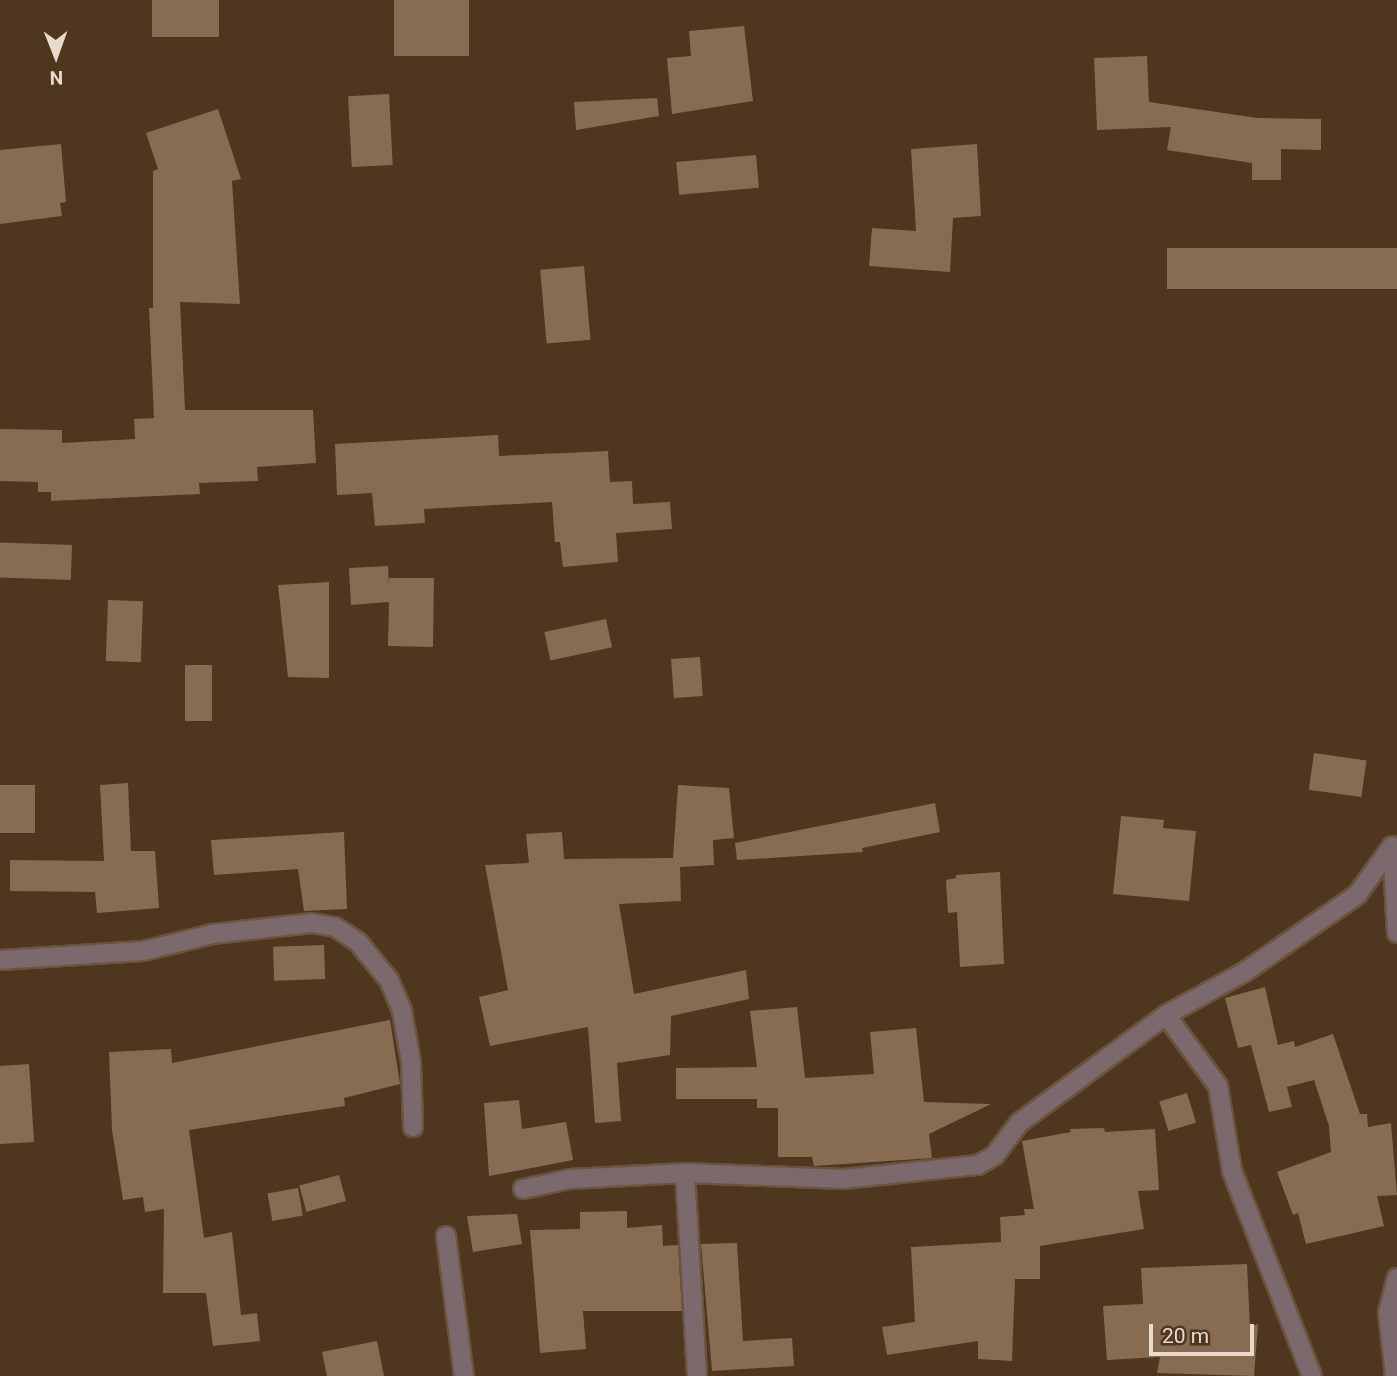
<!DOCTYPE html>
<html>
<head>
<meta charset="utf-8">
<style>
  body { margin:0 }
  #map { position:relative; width:1397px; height:1376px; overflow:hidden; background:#4f361e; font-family:Roboto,sans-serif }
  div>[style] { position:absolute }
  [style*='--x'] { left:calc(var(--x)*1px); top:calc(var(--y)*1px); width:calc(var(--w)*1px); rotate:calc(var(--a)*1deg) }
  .building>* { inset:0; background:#876c52; transform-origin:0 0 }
  .roads { filter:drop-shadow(2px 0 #6b543d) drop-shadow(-2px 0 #6b543d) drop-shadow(0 2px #6b543d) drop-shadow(0 -2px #6b543d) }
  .minor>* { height:18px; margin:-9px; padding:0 9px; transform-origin:9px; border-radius:9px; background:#7b696d }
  span { translate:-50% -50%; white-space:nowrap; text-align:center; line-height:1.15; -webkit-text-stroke:5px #4f361e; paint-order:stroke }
  .north { position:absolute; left:21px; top:21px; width:70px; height:70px; -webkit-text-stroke:5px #4f361e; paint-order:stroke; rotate:179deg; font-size:19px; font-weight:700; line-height:28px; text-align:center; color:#e9dacc }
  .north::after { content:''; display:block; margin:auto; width:24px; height:32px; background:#e9dacc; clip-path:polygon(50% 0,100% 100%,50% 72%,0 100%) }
  .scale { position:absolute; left:1149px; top:1324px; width:105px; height:32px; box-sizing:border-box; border:4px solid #e9dacc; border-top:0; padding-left:9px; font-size:21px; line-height:24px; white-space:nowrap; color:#e9dacc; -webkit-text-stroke:5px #4f361e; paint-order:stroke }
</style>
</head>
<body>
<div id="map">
  <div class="building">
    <div style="left:152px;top:0;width:67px;height:37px"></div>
    <div style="left:394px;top:0;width:75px;height:56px"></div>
    <div style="clip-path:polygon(744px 26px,753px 101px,672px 114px,667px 58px,691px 56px,689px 31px)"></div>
    <div style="clip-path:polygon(1147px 56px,1149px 102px,1257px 118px,1321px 119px,1321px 150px,1281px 149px,1281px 180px,1252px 180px,1252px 163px,1167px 150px,1171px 127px,1097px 130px,1094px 58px)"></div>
    <div style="left:389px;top:94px;width:71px;height:41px;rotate:87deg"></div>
    <div style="clip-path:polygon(657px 98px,659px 116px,576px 130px,574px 102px)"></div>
    <div style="clip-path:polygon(218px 109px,241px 179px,232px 181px,240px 304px,180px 302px,185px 410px,313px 410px,316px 463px,257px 467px,258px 481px,199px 483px,200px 494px,51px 501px,51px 492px,38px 492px,38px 482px,0 481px,0 429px,62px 430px,62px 443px,135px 439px,134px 419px,154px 418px,149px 308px,153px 308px,153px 171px,158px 169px,146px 133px)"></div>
    <div style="clip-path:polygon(61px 144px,66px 202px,60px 203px,62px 216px,0 224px,0 150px)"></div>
    <div style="clip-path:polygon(977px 144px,981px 216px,953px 218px,950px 272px,869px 266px,872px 228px,916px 231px,911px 149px)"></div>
    <div style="left:756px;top:155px;width:33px;height:80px;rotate:85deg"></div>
    <div style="left:1397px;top:248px;width:41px;height:230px;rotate:90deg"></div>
    <div style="left:584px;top:266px;width:74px;height:44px;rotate:85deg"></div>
    <div style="clip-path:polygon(498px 435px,499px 456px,608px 451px,610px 482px,632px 481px,633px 504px,670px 502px,672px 529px,616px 533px,618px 562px,563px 567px,560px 542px,555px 542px,552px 502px,424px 509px,425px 523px,375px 526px,372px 493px,337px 495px,335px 444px)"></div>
    <div style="left:72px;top:545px;width:35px;height:72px;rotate:92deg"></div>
    <div style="clip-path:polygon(388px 566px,389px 588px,389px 578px,434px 578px,433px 647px,388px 646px,389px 602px,351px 605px,349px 568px)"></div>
    <div style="clip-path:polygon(329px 582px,329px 678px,288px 677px,278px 585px)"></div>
    <div style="left:108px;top:600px;width:35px;height:61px;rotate:2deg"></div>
    <div style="left:606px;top:619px;width:29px;height:63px;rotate:78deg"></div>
    <div style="left:700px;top:657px;width:39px;height:29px;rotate:86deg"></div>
    <div style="left:185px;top:665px;width:27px;height:56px"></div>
    <div style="left:1314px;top:753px;width:53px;height:37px;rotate:8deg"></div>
    <div style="clip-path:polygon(128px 783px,131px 851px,155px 851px,159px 908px,97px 913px,95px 892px,10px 891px,10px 860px,104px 861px,100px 785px)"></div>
    <div style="left:35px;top:785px;width:48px;height:35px;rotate:90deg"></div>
    <div style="clip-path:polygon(678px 785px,729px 788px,734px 838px,713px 840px,714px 865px,680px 867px,681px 901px,619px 904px,634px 994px,746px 970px,749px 999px,671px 1016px,670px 1055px,617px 1063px,621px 1121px,595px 1123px,588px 1027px,490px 1046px,479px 997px,508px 990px,485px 865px,529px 863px,526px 834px,562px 832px,564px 859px,673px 858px)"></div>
    <div style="clip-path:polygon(935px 803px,940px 832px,862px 848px,863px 852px,737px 860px,735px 843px)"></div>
    <div style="clip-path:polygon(1121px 816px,1164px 820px,1163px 828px,1196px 831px,1189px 901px,1113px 894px)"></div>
    <div style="clip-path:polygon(344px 832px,347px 909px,304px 911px,298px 869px,214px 875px,211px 840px)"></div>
    <div style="clip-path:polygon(1000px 872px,1004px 964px,960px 967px,957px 912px,948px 913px,946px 880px,956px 878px,956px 875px)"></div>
    <div style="left:324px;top:945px;width:34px;height:51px;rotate:88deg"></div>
    <div style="clip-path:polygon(1265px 987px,1278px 1045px,1294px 1041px,1295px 1047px,1333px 1034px,1360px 1114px,1367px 1114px,1368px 1127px,1391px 1123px,1397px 1195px,1377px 1196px,1384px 1226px,1306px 1244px,1298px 1213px,1293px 1215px,1277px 1172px,1331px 1152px,1329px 1126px,1314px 1080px,1287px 1087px,1292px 1107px,1269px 1112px,1251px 1045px,1238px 1048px,1225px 998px)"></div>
    <div style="clip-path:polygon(797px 1007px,805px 1078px,874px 1074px,870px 1032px,916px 1028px,924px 1102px,991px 1104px,929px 1134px,932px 1158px,814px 1166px,812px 1157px,778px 1157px,778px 1108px,757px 1108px,757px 1099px,676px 1099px,676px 1068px,757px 1067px,750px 1011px)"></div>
    <div style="clip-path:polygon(390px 1020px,400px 1084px,344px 1098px,345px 1106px,189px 1130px,204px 1238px,232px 1232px,241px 1315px,257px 1313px,260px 1341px,213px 1346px,206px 1293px,163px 1293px,164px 1209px,145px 1212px,143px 1197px,123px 1200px,112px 1130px,109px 1052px,171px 1049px,172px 1063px)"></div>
    <div style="clip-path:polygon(29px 1064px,34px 1142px,0 1144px,0 1066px)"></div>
    <div style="left:1187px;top:1093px;width:31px;height:29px;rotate:73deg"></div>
    <div style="clip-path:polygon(519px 1100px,522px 1129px,566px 1122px,573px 1160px,489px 1176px,484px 1103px)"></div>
    <div style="clip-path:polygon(1104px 1128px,1105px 1132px,1155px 1129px,1159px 1190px,1138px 1191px,1144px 1229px,1040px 1246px,1040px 1279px,1015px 1279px,1012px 1361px,978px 1359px,978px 1341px,887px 1355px,882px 1327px,915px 1322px,911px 1247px,1001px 1242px,1000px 1217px,1025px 1215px,1024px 1209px,1034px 1209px,1022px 1141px,1071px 1132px,1070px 1129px)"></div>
    <div style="left:339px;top:1175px;width:27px;height:41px;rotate:75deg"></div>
    <div style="left:298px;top:1188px;width:28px;height:31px;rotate:80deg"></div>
    <div style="clip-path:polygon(627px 1211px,627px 1228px,662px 1225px,663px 1246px,678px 1245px,682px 1311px,583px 1311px,586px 1349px,540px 1353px,530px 1230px,580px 1229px,580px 1212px)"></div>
    <div style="clip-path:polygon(517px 1214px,522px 1244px,473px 1252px,467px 1216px)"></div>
    <div style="clip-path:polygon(737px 1243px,743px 1341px,792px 1338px,794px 1366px,712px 1371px,701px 1244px)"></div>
    <div style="clip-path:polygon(1247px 1264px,1250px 1327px,1258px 1324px,1254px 1376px,1157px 1373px,1160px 1357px,1107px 1360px,1103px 1306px,1143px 1304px,1141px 1268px)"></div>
    <div style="clip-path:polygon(377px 1341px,384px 1376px,327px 1376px,322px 1352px)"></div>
  </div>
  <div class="roads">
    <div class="minor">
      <div style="--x:1392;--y:846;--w:87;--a:86.7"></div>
      <div style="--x:0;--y:960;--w:143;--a:-3.6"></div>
      <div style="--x:143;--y:951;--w:72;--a:-13.7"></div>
      <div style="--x:213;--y:934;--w:100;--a:-6.3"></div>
      <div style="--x:312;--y:923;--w:23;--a:10"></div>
      <div style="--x:335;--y:927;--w:27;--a:33"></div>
      <div style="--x:358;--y:942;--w:49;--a:50.8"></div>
      <div style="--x:389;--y:980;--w:34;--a:67"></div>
      <div style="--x:402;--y:1011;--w:52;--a:80"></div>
      <div style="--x:411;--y:1062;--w:65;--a:88.2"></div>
      <div style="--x:1166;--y:1015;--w:88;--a:53.8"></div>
      <div style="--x:1218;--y:1086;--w:86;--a:80.6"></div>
      <div style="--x:1232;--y:1171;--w:220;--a:68.7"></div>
      <div style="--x:685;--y:1173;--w:203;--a:86.6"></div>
      <div style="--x:523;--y:1189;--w:48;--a:-12"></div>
      <div style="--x:570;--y:1179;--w:115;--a:-3"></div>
      <div style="--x:685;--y:1173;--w:159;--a:2.2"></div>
      <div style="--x:844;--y:1179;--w:135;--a:-6"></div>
      <div style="--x:978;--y:1165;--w:20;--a:-30"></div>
      <div style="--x:995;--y:1155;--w:40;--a:-53"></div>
      <div style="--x:1019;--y:1123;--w:182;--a:-36.3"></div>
      <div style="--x:1166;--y:1015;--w:91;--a:-28.8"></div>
      <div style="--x:1246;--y:971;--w:135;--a:-34.4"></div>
      <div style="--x:1357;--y:895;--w:57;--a:-54.3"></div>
      <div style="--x:446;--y:1236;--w:141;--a:82.7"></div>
      <div style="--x:1395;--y:1376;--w:63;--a:-96.3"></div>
      <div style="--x:1388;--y:1313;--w:36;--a:-76"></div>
    </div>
  </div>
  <div class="north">N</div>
  <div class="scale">20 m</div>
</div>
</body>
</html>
